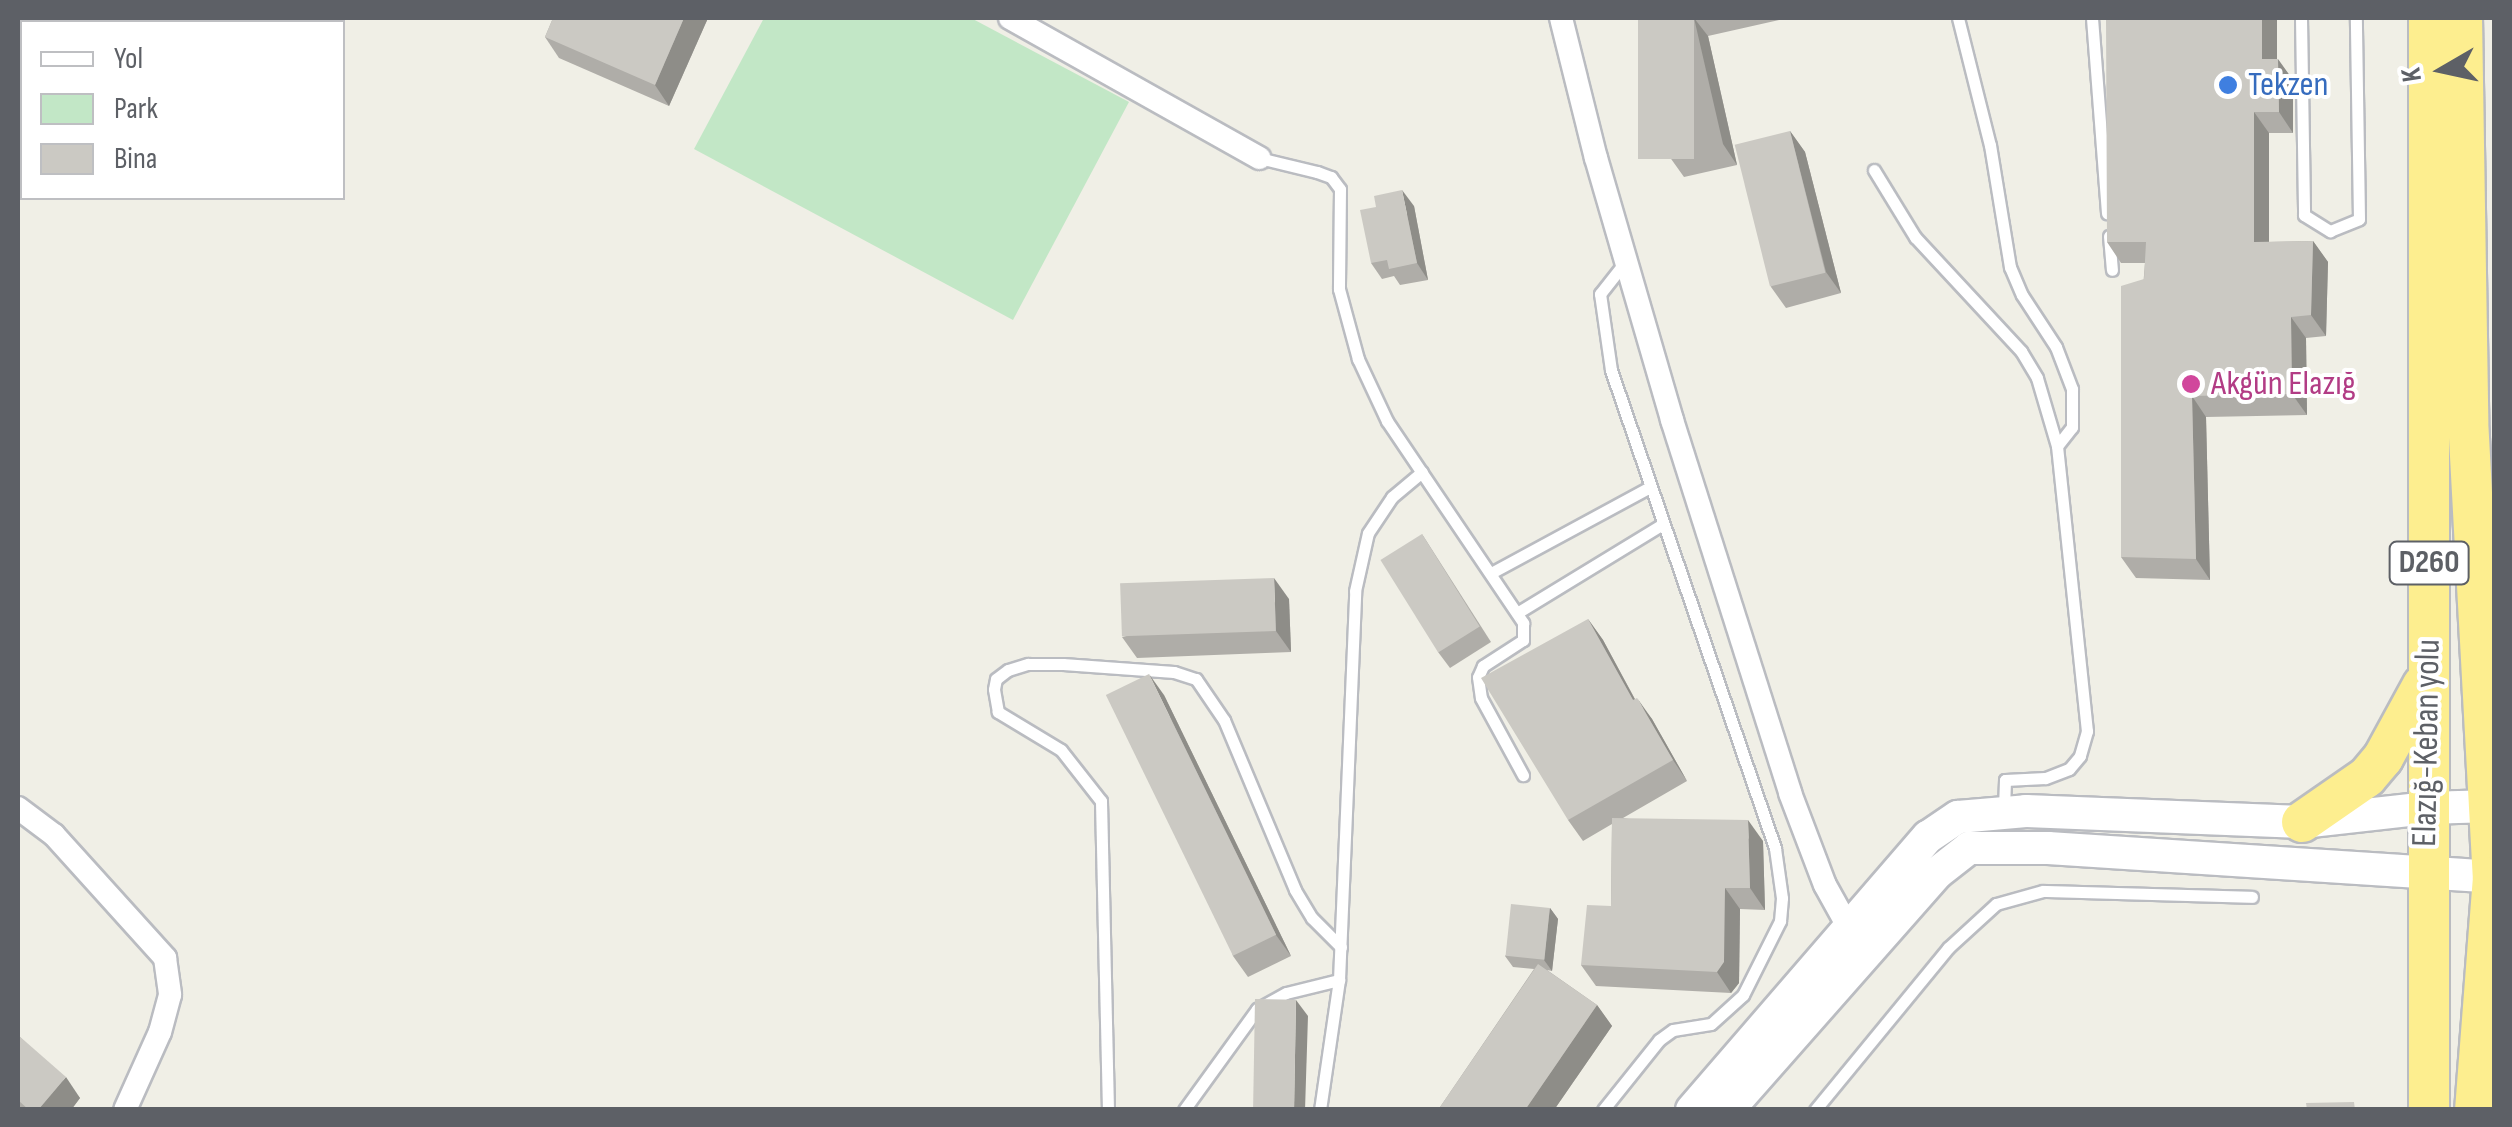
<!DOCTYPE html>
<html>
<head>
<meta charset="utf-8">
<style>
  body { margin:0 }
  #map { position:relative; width:2512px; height:1127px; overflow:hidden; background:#f0efe6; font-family:"Sofia Sans Condensed",sans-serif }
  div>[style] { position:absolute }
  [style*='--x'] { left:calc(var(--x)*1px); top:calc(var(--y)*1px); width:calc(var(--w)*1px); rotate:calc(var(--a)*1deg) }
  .green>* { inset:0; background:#c2e7c6 }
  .roads { filter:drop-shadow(2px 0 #babcc1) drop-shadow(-2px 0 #babcc1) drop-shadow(0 2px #babcc1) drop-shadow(0 -2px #babcc1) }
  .lane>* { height:11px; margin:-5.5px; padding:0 5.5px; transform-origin:5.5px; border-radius:5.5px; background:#fff }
  .street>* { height:22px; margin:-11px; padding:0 11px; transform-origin:11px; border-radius:11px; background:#fff }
  .secondary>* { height:32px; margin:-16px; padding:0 16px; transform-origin:16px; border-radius:16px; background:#fff }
  .highway>* { height:40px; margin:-20px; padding:0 20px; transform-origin:20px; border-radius:20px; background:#fdee8f }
  .wall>* { inset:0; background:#afada8 }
  .shaded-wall>* { inset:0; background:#8e8d88 }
  .building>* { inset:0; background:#cbc9c3; transform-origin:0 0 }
  .dots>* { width:28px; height:28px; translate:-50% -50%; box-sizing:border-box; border:5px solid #fff; border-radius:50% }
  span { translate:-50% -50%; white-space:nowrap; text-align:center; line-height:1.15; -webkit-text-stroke:8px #fff; paint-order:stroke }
  .shield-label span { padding:2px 8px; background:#fff; border:2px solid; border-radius:8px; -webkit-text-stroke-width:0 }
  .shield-label { font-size:32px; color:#5d6066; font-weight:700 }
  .shop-label { font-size:35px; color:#366cbe }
  .left { translate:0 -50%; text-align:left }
  .hotel-label { font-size:35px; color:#b23c85 }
  .street-label { font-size:35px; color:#5d6066 }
  .frame { position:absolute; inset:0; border:20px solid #5d6066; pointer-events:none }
  .legend { position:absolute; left:20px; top:20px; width:325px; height:180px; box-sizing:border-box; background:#fff; border:2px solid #bebfc2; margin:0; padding:12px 18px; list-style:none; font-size:30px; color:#5d6066 }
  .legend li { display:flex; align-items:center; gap:20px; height:50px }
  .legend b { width:50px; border:2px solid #bebfc2 }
  .north { position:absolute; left:2392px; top:20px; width:100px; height:100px; -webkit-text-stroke:8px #fff; paint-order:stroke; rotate:261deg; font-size:28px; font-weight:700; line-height:40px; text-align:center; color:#5d6066 }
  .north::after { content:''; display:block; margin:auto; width:35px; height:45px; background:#5d6066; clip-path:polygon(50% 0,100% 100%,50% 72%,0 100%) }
</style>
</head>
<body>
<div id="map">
  <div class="green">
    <div style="clip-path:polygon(764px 18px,971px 18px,1129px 102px,1013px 320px,694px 149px)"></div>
  </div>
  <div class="roads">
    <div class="lane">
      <div style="--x:1958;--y:18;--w:131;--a:75.9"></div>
      <div style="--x:1990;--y:145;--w:124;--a:80.7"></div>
      <div style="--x:2010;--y:267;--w:30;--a:67"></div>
      <div style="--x:2022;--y:295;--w:62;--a:56.8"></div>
      <div style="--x:2056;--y:347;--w:45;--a:69.1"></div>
      <div style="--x:2072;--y:389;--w:38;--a:90"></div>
      <div style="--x:2072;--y:427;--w:24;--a:128"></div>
      <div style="--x:2092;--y:18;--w:196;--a:85.6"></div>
      <div style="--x:2301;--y:18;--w:197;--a:89.1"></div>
      <div style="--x:2304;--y:215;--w:31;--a:32"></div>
      <div style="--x:2330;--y:231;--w:31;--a:-22"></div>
      <div style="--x:2359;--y:219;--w:201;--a:-90.9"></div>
      <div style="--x:1259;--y:158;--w:60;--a:13.6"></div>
      <div style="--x:1317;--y:172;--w:15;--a:20"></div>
      <div style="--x:1331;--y:177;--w:15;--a:53"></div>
      <div style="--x:1340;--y:189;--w:100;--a:90.6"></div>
      <div style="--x:1339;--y:289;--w:73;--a:74.8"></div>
      <div style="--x:1358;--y:359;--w:68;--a:64.9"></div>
      <div style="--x:1387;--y:421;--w:244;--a:56"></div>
      <div style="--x:1523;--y:623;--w:17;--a:90"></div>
      <div style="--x:1523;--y:640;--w:48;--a:147"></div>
      <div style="--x:1483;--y:666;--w:12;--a:114"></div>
      <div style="--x:1478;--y:677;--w:21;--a:82"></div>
      <div style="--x:1481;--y:698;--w:88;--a:61.4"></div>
      <div style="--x:1874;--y:170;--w:79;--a:58.5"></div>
      <div style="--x:1915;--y:237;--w:156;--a:47.1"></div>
      <div style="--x:2021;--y:351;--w:31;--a:59"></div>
      <div style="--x:2037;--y:378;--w:71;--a:73.6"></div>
      <div style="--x:2057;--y:446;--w:287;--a:84"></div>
      <div style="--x:2087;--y:731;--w:26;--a:106"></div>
      <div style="--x:2080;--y:756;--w:17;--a:130"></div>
      <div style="--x:2069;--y:769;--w:26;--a:159"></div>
      <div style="--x:2045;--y:778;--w:40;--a:177.1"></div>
      <div style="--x:2005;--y:780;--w:28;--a:92"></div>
      <div style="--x:2109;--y:236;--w:34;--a:85"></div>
      <div style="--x:1491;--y:573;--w:181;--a:-28.4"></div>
      <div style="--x:1517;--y:613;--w:171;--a:-31.4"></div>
      <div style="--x:1108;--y:1110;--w:309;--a:-91.3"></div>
      <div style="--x:1101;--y:801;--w:65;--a:-128.1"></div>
      <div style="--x:1061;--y:750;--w:74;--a:-148.9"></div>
      <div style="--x:998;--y:712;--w:23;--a:-100"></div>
      <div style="--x:994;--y:689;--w:10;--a:-79"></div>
      <div style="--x:996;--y:679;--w:15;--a:-37"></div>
      <div style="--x:1008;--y:670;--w:21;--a:-17"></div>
      <div style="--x:1028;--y:664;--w:35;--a:0"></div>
      <div style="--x:1063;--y:664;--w:111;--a:4.1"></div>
      <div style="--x:1174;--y:672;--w:23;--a:18"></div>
      <div style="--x:1196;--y:679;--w:50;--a:55.7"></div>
      <div style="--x:1224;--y:720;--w:184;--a:67.3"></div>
      <div style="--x:1295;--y:890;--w:33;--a:59"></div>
      <div style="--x:1312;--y:918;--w:41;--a:45"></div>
      <div style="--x:1184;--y:1110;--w:125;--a:-54.1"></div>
      <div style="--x:1257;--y:1009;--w:33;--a:-29"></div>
      <div style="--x:1286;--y:993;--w:55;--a:-13.8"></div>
      <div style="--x:1320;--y:1110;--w:131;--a:-81.7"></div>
      <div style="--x:1339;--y:980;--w:389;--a:-87.6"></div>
      <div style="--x:1355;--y:591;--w:59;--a:-77.4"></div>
      <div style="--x:1368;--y:533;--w:43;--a:-56.3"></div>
      <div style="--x:1392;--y:497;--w:39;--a:-40"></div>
      <div style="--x:1603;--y:1110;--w:90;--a:-51.3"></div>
      <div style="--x:1659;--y:1040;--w:17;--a:-36"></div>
      <div style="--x:1673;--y:1030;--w:38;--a:-9"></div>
      <div style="--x:1711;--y:1024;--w:43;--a:-42.2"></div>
      <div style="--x:1743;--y:995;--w:83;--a:-63.4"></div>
      <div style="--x:1780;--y:921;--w:23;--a:-85"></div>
      <div style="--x:1782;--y:898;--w:50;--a:-98"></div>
      <div style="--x:1775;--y:848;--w:505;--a:-108.94"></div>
      <div style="--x:1611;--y:370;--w:77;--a:-98.2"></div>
      <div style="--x:1600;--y:294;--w:42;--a:-51.8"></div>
      <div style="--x:1815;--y:1110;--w:210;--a:-50.6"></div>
      <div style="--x:1948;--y:948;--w:65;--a:-42.5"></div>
      <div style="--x:1996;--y:904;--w:49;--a:-15.5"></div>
      <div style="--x:2043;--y:891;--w:209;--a:1.6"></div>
    </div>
    <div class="street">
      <div style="--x:1010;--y:18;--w:286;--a:29.3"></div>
      <div style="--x:1561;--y:18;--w:144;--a:76"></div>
      <div style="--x:1596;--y:158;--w:273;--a:73.8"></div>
      <div style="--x:1672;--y:420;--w:391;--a:72.4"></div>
      <div style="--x:1790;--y:793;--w:98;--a:69.2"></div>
      <div style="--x:1825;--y:885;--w:51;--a:60.9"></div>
      <div style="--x:18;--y:808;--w:45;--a:36.9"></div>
      <div style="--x:54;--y:835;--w:166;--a:47.9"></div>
      <div style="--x:165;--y:958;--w:37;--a:82"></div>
      <div style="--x:170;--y:995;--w:38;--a:105"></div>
      <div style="--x:160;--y:1032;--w:85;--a:114.2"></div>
    </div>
    <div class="secondary">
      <div style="--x:1692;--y:1110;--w:361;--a:-49.2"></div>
      <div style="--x:1928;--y:837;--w:36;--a:-34"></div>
      <div style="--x:1958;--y:817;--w:68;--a:-5"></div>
      <div style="--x:2026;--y:811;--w:276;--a:2.3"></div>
      <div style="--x:2302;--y:822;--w:125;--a:-6.4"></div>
      <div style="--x:2426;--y:808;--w:68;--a:-1.7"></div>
      <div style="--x:1728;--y:1110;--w:316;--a:-48.6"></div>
      <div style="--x:1937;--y:873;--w:41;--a:-38"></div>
      <div style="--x:1969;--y:848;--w:79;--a:0"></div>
      <div style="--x:2048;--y:848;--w:447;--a:3.7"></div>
    </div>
    <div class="highway">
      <div style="--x:2462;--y:18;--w:401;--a:89.1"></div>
      <div style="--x:2468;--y:419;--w:459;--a:86.9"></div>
      <div style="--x:2493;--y:877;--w:234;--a:94.4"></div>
      <div style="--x:2302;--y:822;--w:79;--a:-34.7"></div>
      <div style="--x:2367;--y:777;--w:25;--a:-50"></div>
      <div style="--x:2383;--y:758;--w:83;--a:-61.3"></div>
      <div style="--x:2429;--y:1110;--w:1092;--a:-90"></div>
    </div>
  </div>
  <div class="wall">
    <div style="clip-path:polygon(553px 18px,708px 18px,669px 106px,559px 58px,545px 37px)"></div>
    <div style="clip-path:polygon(1638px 18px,1788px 18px,1708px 36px,1737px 165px,1684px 177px,1669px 156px)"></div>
    <div style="clip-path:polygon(2277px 59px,2293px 80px,2293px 133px,2269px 133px,2269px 242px,2313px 241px,2328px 262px,2326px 336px,2306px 338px,2307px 415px,2206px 417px,2210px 580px,2136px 578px,2121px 557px,2145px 263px,2121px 263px,2107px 242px)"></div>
    <div style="clip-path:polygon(1790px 131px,1805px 152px,1841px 293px,1786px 308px,1771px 287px)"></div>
    <div style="clip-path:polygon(1414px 206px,1428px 280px,1400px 285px,1394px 276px,1382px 279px,1371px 263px)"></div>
    <div style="clip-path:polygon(1422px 534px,1491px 642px,1450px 668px,1438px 652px)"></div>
    <div style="clip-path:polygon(1289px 599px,1291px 652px,1137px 658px,1122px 637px)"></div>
    <div style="clip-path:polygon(1588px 619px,1603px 640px,1635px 699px,1652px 719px,1687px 781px,1623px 818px,1763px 841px,1765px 910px,1740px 909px,1739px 983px,1731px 993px,1596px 986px,1581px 965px,1611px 906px,1612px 824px,1583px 841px,1568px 820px)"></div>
    <div style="clip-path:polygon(1164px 695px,1291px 956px,1248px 977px,1233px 956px)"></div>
    <div style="clip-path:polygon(1550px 908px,1558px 919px,1552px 971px,1547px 970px,1597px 1005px,1612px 1026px,1554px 1110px,1438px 1110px,1534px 969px,1513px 967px,1505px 956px)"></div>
    <div style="clip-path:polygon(18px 1035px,80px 1098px,71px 1110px,19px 1110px,18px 1108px)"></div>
  </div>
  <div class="shaded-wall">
    <div style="clip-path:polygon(684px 18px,708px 18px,669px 106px,655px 85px)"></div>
    <div style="clip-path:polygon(1694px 18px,1708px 36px,1737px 165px,1723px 144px)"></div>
    <div style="clip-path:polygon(2262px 18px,2277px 18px,2277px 80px,2262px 59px)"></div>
    <div style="clip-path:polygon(2278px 59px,2293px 80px,2293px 133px,2279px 112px)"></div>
    <div style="clip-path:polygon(2254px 112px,2269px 133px,2269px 263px,2254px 242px)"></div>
    <div style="clip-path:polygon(1790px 131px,1805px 152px,1841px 293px,1826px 272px)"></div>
    <div style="clip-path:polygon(1402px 190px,1414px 206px,1428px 280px,1417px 263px)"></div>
    <div style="clip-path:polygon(2313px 241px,2328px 262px,2326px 336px,2311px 315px)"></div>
    <div style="clip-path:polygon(2291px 317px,2306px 338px,2307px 415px,2292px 394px)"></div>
    <div style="clip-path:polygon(2192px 396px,2206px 417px,2210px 580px,2196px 559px)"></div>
    <div style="clip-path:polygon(1274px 578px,1289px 599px,1291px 652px,1276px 631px)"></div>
    <div style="clip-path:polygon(1588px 619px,1603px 640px,1647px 722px,1633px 700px)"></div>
    <div style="clip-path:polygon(1149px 674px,1164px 695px,1291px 956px,1276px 935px)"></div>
    <div style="clip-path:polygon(1637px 698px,1652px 719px,1687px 781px,1673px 760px)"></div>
    <div style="clip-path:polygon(1748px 820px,1763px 841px,1765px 910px,1750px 888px)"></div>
    <div style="clip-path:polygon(1725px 888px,1740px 909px,1739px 983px,1731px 993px,1717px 972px)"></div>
    <div style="clip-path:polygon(1550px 908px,1558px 919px,1552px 971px,1544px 960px)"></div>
    <div style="clip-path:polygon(1296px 1000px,1308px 1016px,1305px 1110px,1294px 1110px)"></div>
    <div style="clip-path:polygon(1597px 1005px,1612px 1026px,1554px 1110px,1525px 1110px)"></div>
    <div style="clip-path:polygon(66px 1077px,80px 1098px,71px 1110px,38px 1110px)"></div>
  </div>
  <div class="building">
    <div style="clip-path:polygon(553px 18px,684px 18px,655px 85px,545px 37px)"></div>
    <div style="left:1638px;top:18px;width:56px;height:141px"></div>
    <div style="clip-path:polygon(2106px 18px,2262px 18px,2262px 59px,2278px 59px,2279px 112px,2254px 112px,2254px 242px,2313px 241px,2311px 315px,2291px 317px,2292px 394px,2192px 396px,2196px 559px,2121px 557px,2121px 286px,2144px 279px,2146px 242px,2107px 242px)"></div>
    <div style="left:1790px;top:131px;width:146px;height:57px;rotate:76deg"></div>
    <div style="clip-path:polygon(1402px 190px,1417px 263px,1389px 269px,1387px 260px,1371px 263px,1360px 210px,1376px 207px,1374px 196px)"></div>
    <div style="left:1422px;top:534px;width:109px;height:49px;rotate:58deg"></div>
    <div style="left:1274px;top:578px;width:53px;height:154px;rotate:88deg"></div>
    <div style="clip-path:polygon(1588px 619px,1633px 700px,1637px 698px,1673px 760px,1568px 820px,1481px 678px)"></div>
    <div style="left:1149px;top:674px;width:290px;height:48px;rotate:64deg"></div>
    <div style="clip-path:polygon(1612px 818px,1748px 820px,1750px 888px,1725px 888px,1724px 962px,1717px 972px,1581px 965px,1587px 905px,1611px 906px)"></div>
    <div style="left:1511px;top:904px;width:39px;height:52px;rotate:6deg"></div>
    <div style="clip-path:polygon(1538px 964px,1597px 1005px,1525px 1110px,1438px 1110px)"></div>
    <div style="left:1255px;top:999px;width:41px;height:111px;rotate:1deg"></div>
    <div style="clip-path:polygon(18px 1035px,66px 1077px,38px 1110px,29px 1110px,18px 1100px)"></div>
    <div style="clip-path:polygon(2354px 1102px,2355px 1110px,2307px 1110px,2306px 1103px)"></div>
  </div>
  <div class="dots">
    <div style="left:2228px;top:85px;background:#3f7fe0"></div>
    <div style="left:2191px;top:384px;background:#d1479c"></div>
  </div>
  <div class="shield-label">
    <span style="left:2429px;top:563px">D260</span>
  </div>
  <div class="shop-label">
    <span class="left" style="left:2248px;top:85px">Tekzen</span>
  </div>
  <div class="hotel-label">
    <span class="left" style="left:2211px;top:384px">Akgün Elazığ</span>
  </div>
  <div class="street-label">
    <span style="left:2427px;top:743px;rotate:-89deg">Elazığ-Keban yolu</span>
  </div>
  <div class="frame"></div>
  <ul class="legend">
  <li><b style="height:12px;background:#fff"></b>Yol</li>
  <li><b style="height:28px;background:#c2e7c6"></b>Park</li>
  <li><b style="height:28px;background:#cbc9c3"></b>Bina</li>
  </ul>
  <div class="north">K</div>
</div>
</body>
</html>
